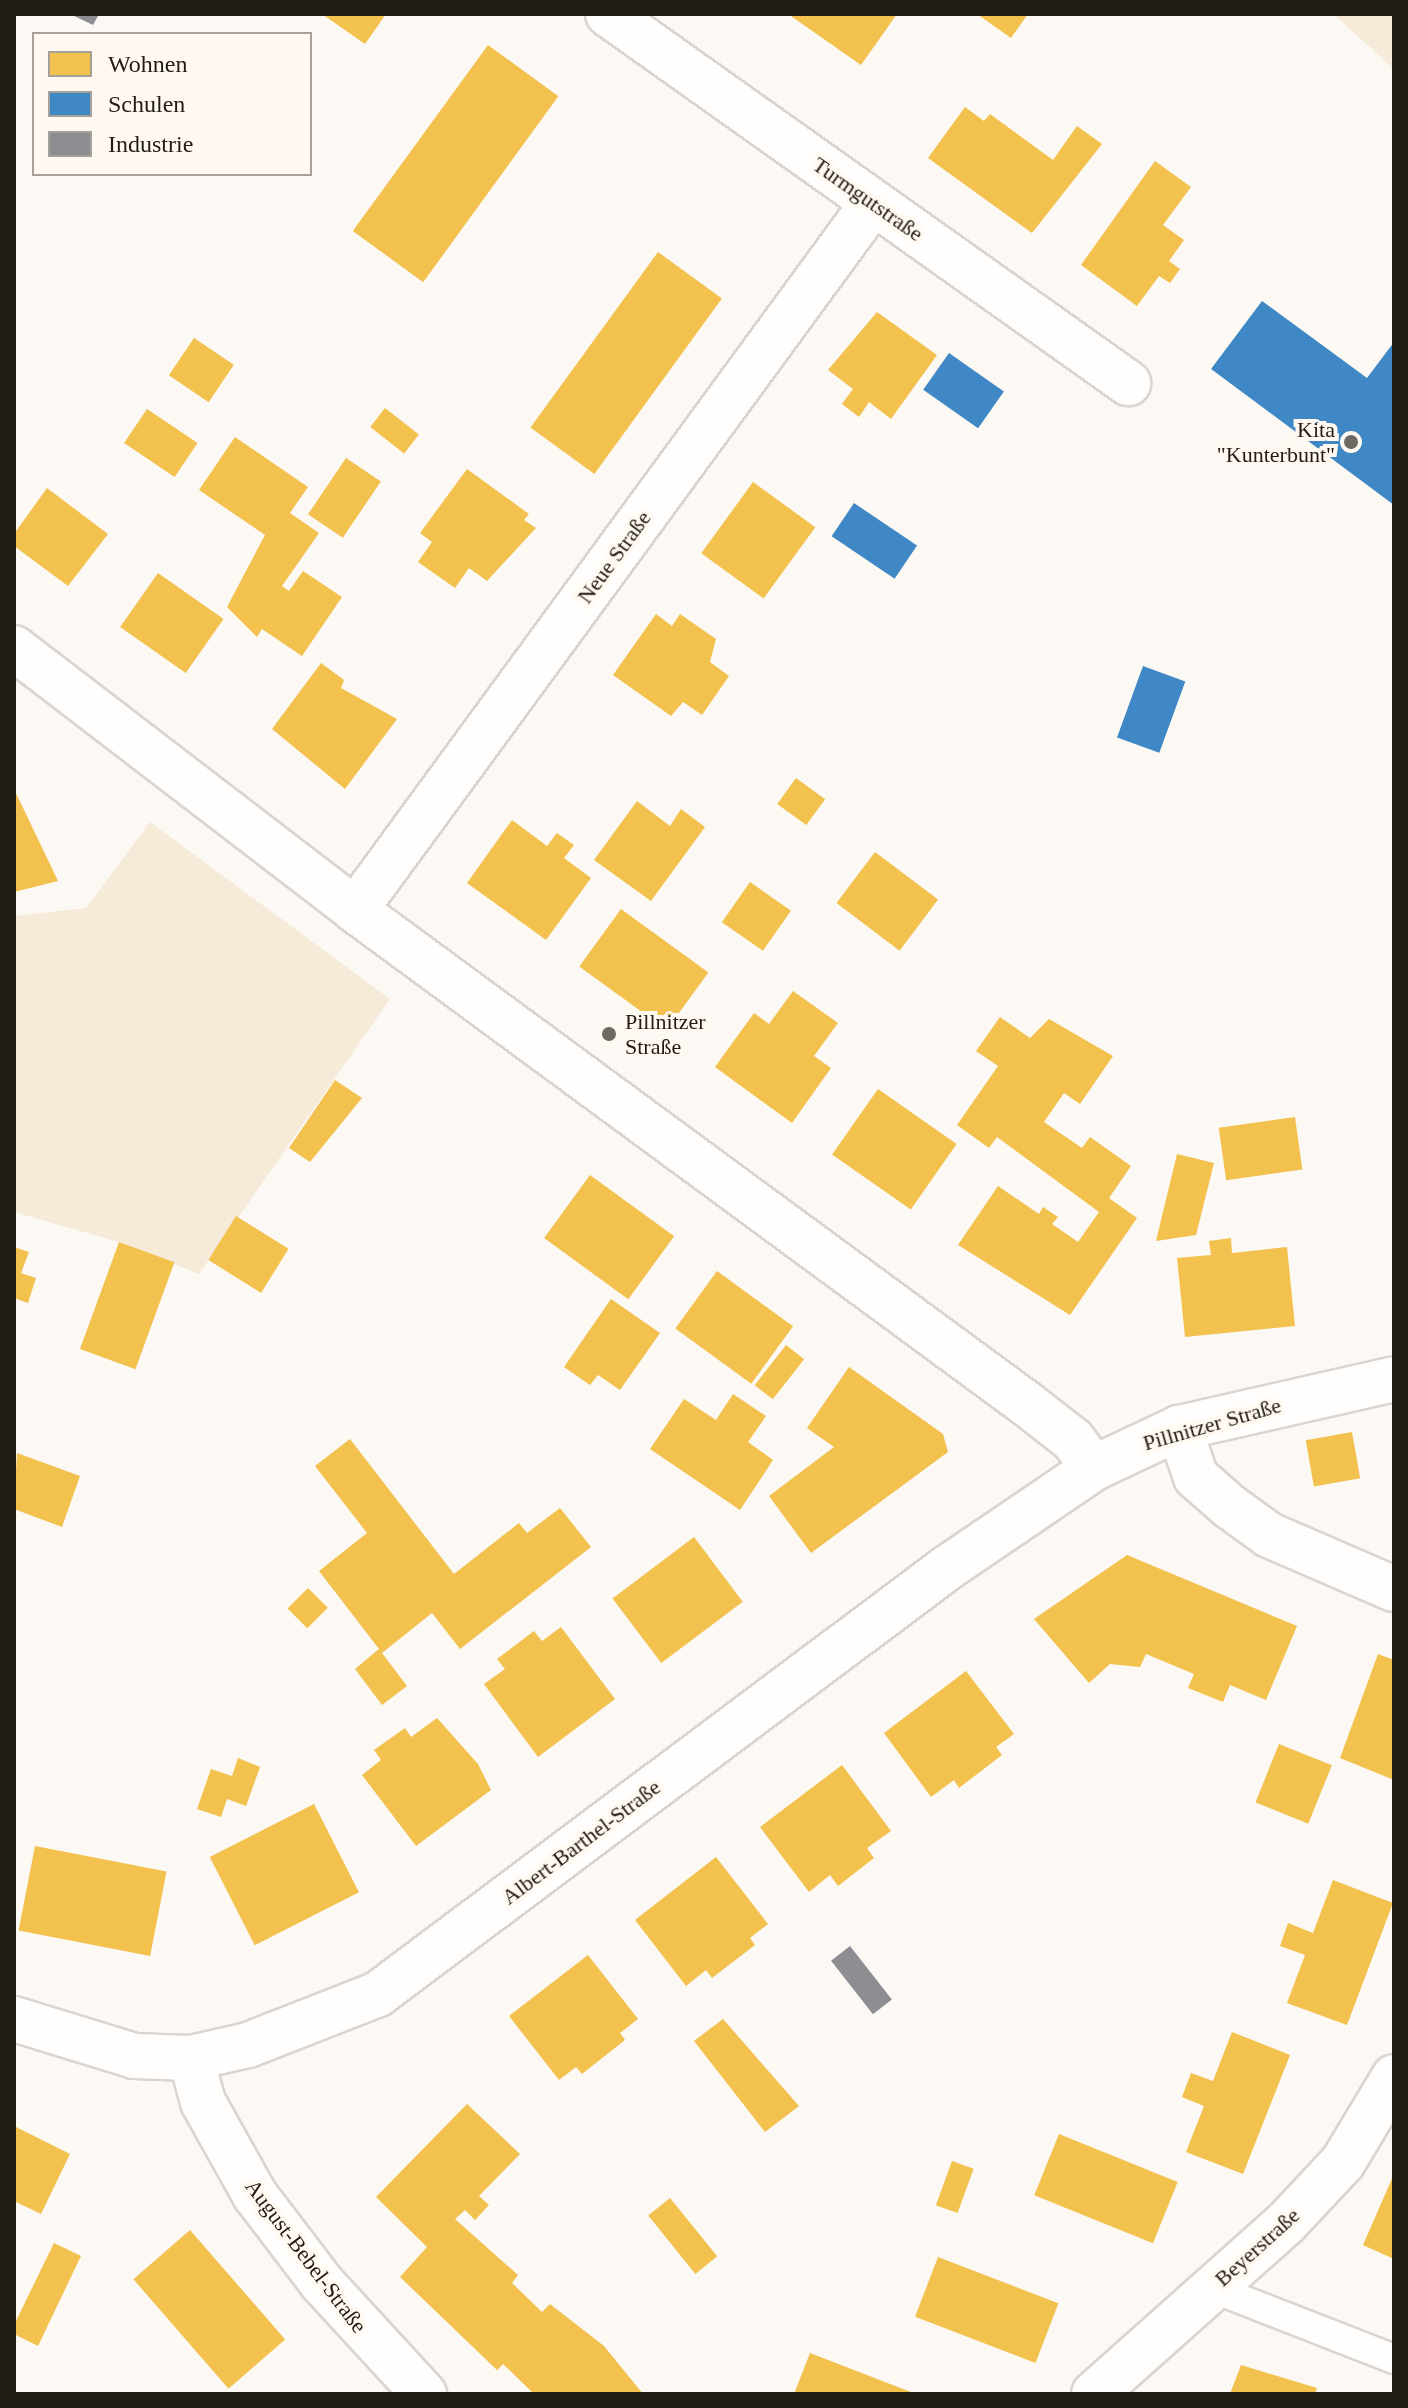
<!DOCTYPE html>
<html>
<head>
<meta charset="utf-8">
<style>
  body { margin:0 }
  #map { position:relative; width:1408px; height:2408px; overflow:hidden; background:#fcf8f4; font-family:"Times New Roman",serif }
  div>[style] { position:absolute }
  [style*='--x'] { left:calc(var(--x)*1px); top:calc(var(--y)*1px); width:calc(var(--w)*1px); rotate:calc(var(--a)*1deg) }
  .green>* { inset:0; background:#f6ead8 }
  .homes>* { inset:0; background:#f2c14e; transform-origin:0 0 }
  .schools>* { inset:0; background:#3f88c5; transform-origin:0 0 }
  .industry>* { inset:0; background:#8d8d92; transform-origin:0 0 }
  .roads { filter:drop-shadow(2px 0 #dad5d0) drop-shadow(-2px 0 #dad5d0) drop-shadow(0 2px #dad5d0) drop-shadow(0 -2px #dad5d0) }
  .service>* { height:28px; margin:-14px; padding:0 14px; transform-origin:14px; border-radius:14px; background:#fffefd }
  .minor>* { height:44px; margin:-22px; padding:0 22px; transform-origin:22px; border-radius:22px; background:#fffefd }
  .tertiary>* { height:44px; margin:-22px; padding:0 22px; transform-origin:22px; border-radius:22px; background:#fffefd }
  .dots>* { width:22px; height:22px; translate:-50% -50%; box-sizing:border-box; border:4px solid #fff9f1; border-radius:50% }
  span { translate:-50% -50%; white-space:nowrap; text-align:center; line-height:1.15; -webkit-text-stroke:8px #fff9f1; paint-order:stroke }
  .street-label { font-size:22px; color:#211c15 }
  .poi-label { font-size:22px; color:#211c15 }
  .right { translate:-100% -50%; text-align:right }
  .left { translate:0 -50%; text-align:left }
  .frame { position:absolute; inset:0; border:16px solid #211c15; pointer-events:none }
  .legend { position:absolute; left:32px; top:32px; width:280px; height:144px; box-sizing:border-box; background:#fff9f1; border:2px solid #a6a199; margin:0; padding:10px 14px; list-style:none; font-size:24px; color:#211c15 }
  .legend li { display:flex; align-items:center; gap:16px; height:40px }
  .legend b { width:40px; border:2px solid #a6a199 }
</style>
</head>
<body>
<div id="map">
  <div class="green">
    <div style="clip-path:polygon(1333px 14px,1394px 14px,1394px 70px,1379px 55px)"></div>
    <div style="clip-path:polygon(150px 822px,390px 999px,199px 1274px,119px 1242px,14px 1212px,14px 916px,86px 908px)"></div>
  </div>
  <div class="homes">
    <div style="clip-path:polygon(322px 14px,386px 14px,365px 44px)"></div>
    <div style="clip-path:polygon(788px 14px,897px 14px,861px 65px)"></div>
    <div style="clip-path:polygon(977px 14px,1028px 14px,1011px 38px)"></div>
    <div style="left:488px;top:45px;width:87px;height:230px;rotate:36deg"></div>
    <div style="clip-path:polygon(965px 107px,984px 121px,990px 114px,1053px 160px,1077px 126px,1102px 144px,1032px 233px,928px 158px)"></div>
    <div style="clip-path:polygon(1155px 161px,1191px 187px,1163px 225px,1184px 240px,1169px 261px,1180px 269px,1170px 283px,1159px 276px,1137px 306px,1081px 265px)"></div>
    <div style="left:658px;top:252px;width:79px;height:217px;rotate:36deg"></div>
    <div style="clip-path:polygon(877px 312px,937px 355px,891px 419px,869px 402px,859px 417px,842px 404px,853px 389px,828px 370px)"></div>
    <div style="left:194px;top:338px;width:48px;height:45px;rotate:34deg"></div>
    <div style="left:385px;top:408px;width:43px;height:24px;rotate:38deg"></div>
    <div style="left:147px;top:409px;width:61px;height:41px;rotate:34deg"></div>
    <div style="clip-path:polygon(235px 437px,308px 487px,290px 513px,319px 533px,282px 586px,289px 591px,303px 571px,342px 597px,302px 656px,262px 629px,257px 637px,227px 607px,265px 535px,199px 490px)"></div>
    <div style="left:346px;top:458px;width:42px;height:68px;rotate:34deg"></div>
    <div style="clip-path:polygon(467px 469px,529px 514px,524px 520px,536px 528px,487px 581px,469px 568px,455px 588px,418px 562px,432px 542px,420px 533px)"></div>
    <div style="left:753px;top:482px;width:77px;height:88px;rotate:36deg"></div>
    <div style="clip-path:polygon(47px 488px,108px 534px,68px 586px,14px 546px,14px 534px)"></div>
    <div style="left:158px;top:573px;width:80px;height:66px;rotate:35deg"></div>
    <div style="clip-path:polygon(656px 614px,672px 626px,680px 614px,716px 639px,710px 662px,729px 676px,702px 715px,683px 702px,671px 716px,613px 675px)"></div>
    <div style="clip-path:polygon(321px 663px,344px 680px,341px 688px,397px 719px,345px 789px,272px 729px)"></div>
    <div style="left:796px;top:778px;width:36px;height:32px;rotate:36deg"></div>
    <div style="clip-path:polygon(14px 789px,58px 881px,14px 892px)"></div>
    <div style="clip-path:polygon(637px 801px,670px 826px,681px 809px,705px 827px,651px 901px,594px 860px)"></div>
    <div style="clip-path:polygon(512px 820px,547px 846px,557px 833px,574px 845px,564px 858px,591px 878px,546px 940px,467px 883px)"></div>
    <div style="left:875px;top:852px;width:79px;height:64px;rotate:37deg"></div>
    <div style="left:750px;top:882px;width:50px;height:49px;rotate:35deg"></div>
    <div style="left:621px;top:909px;width:108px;height:71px;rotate:36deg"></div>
    <div style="clip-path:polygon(793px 991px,838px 1023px,814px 1056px,831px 1068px,792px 1123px,715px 1067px,754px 1013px,769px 1024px)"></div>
    <div style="clip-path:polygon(1000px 1017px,1030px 1038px,1049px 1019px,1113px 1056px,1080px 1104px,1064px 1093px,1044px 1122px,1082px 1148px,1090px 1137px,1131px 1166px,1109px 1198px,1137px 1218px,1070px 1315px,958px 1245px,998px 1186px,1039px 1214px,1043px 1207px,1058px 1217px,1052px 1224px,1078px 1242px,1099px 1212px,997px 1137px,989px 1148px,957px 1125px,998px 1066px,976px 1051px)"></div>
    <div style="clip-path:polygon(335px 1080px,362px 1098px,310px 1162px,289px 1148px)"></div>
    <div style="left:878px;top:1089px;width:96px;height:80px;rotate:35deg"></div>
    <div style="left:1295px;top:1117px;width:53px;height:77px;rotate:82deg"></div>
    <div style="clip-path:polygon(1177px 1154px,1214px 1163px,1196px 1235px,1156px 1241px)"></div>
    <div style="left:590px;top:1175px;width:104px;height:78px;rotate:36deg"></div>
    <div style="left:236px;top:1216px;width:62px;height:52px;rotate:32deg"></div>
    <div style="clip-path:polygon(1231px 1238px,1232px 1253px,1287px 1247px,1295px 1326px,1185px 1337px,1177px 1258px,1211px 1255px,1209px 1241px)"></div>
    <div style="left:119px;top:1242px;width:59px;height:114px;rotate:20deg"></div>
    <div style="clip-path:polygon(14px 1247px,29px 1252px,21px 1273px,36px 1278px,28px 1303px,14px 1298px)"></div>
    <div style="left:717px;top:1271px;width:94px;height:71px;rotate:36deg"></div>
    <div style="clip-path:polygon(611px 1299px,660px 1333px,620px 1390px,598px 1375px,590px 1385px,564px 1367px)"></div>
    <div style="left:786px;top:1345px;width:23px;height:51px;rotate:38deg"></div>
    <div style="clip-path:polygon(849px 1367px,943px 1434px,948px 1452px,811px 1553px,769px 1496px,834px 1447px,807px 1428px)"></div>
    <div style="clip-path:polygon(733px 1394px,766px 1416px,748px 1442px,773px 1460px,740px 1510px,650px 1449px,684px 1399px,716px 1420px)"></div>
    <div style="left:1352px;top:1432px;width:47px;height:47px;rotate:80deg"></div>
    <div style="clip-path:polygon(350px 1439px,454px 1574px,519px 1523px,527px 1533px,560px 1508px,591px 1547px,460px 1649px,432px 1613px,382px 1653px,407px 1686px,382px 1705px,355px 1669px,379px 1649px,319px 1571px,367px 1533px,315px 1466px)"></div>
    <div style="clip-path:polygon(17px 1453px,80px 1476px,62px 1527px,14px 1509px)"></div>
    <div style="left:694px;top:1537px;width:81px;height:102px;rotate:53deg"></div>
    <div style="clip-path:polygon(1127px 1555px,1297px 1626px,1266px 1700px,1230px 1685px,1223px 1702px,1188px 1688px,1194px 1674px,1146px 1654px,1140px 1667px,1110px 1664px,1089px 1683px,1034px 1619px)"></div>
    <div style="left:308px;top:1588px;width:28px;height:29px;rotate:45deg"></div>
    <div style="clip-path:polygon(561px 1627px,615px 1699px,538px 1757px,484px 1684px,505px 1669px,497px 1659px,534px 1631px,542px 1641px)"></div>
    <div style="clip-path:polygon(1378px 1654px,1394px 1660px,1394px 1780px,1340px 1758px)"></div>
    <div style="clip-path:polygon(966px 1671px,1014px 1734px,996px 1747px,1002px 1755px,959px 1788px,954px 1780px,931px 1797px,884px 1733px)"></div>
    <div style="clip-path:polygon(437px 1718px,478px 1764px,491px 1790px,416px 1846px,362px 1775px,381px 1760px,374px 1750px,405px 1728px,411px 1737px)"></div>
    <div style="left:1279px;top:1744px;width:57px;height:63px;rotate:22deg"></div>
    <div style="clip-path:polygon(238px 1758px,260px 1767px,246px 1806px,227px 1799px,221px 1817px,197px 1809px,211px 1769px,232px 1776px)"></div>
    <div style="clip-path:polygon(842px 1765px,891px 1831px,867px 1848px,874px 1858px,838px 1886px,830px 1875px,809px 1892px,760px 1827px)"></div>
    <div style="left:314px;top:1804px;width:99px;height:117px;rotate:63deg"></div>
    <div style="left:35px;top:1846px;width:134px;height:86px;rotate:11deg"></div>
    <div style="clip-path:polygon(716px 1857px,768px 1924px,750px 1938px,755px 1945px,712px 1978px,706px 1970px,686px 1986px,635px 1920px)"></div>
    <div style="clip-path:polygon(1333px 1880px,1393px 1903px,1347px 2025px,1287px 2003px,1305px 1955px,1280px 1946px,1288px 1923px,1313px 1933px)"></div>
    <div style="clip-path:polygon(588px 1955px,638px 2019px,620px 2033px,625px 2040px,582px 2074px,576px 2067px,559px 2080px,509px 2016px)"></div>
    <div style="clip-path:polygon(723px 2019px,799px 2106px,765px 2132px,694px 2041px)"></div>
    <div style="clip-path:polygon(1232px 2032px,1290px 2055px,1243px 2174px,1186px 2152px,1204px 2106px,1182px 2097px,1191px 2073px,1213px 2081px)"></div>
    <div style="clip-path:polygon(467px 2104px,520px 2154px,479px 2196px,489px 2205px,475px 2220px,465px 2210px,455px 2219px,518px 2275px,512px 2283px,542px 2312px,550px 2304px,604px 2346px,643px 2394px,534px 2394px,503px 2364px,497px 2370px,400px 2277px,427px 2247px,376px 2197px)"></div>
    <div style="clip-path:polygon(14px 2126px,70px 2154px,41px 2214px,14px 2201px)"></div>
    <div style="left:1059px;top:2134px;width:128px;height:66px;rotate:22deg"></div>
    <div style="left:952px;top:2161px;width:23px;height:47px;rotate:20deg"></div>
    <div style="clip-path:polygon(1394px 2174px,1394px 2259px,1363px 2245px)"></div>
    <div style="left:670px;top:2198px;width:75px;height:28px;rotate:51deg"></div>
    <div style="left:190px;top:2230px;width:145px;height:75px;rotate:49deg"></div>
    <div style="clip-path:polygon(54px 2243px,81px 2256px,38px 2346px,14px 2334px,14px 2325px)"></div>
    <div style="left:938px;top:2257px;width:129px;height:64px;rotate:21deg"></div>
    <div style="clip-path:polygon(810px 2353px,916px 2394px,794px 2394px)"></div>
    <div style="clip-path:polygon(1241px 2365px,1317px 2388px,1315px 2394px,1230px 2394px)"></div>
  </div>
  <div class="schools">
    <div style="clip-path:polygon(1262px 301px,1367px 378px,1394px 342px,1394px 505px,1211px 369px)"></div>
    <div style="left:949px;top:353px;width:67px;height:45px;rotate:35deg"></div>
    <div style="left:854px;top:503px;width:76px;height:40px;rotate:34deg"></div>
    <div style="left:1143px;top:666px;width:45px;height:76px;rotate:20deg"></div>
  </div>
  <div class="industry">
    <div style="clip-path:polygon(70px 14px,99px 14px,93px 25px)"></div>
    <div style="left:850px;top:1946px;width:68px;height:24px;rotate:52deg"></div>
  </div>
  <div class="roads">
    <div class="service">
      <div style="--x:1212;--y:2288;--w:195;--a:21.3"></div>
    </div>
    <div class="minor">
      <div style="--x:608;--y:14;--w:638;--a:35.36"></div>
      <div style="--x:14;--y:648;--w:430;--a:37.5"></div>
      <div style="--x:355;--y:910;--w:834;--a:36.32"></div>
      <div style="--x:1027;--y:1404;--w:58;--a:38"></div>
      <div style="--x:1073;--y:1440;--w:35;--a:53"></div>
      <div style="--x:355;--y:910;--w:876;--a:-53.77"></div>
      <div style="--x:1179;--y:1428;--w:52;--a:70.9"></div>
      <div style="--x:1196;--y:1477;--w:44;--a:41.3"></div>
      <div style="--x:1229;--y:1506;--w:49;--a:35.9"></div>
      <div style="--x:1269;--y:1535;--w:136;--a:23.4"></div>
      <div style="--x:191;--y:2058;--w:46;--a:74.7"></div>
      <div style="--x:203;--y:2102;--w:107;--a:60.8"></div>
      <div style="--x:255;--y:2195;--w:111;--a:52.7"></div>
      <div style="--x:322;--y:2283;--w:151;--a:47.4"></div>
      <div style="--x:1094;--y:2394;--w:257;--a:-41.7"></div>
      <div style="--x:1286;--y:2223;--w:83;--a:-46.9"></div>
      <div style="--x:1343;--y:2162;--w:99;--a:-59"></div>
    </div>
    <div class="tertiary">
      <div style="--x:14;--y:2019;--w:126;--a:17.1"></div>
      <div style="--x:134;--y:2056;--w:57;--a:2"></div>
      <div style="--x:191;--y:2058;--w:58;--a:-12.8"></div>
      <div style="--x:248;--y:2045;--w:140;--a:-21.4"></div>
      <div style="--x:378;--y:1994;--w:711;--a:-36.82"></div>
      <div style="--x:947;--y:1568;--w:178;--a:-34.2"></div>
      <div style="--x:1094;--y:1468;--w:94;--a:-25.2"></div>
      <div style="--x:1179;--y:1428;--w:221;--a:-12.8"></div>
    </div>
  </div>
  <div class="dots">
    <div style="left:1351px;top:442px;background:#6e6963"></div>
    <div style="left:609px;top:1034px;background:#6e6963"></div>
  </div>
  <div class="street-label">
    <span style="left:868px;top:199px;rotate:35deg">Turmgutstraße</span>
    <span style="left:614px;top:557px;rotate:-54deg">Neue Straße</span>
    <span style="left:1212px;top:1424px;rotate:-16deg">Pillnitzer Straße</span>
    <span style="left:581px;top:1842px;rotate:-37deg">Albert-Barthel-Straße</span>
    <span style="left:1257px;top:2247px;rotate:-42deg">Beyerstraße</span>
    <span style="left:306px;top:2256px;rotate:53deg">August-Bebel-Straße</span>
  </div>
  <div class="poi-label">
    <span class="right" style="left:1335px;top:442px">Kita<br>"Kunterbunt"</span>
    <span class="left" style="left:625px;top:1034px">Pillnitzer<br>Straße</span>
  </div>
  <div class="frame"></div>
  <ul class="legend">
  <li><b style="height:22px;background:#f2c14e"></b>Wohnen</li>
  <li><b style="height:22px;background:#3f88c5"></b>Schulen</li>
  <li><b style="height:22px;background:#8d8d92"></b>Industrie</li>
  </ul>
</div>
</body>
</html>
